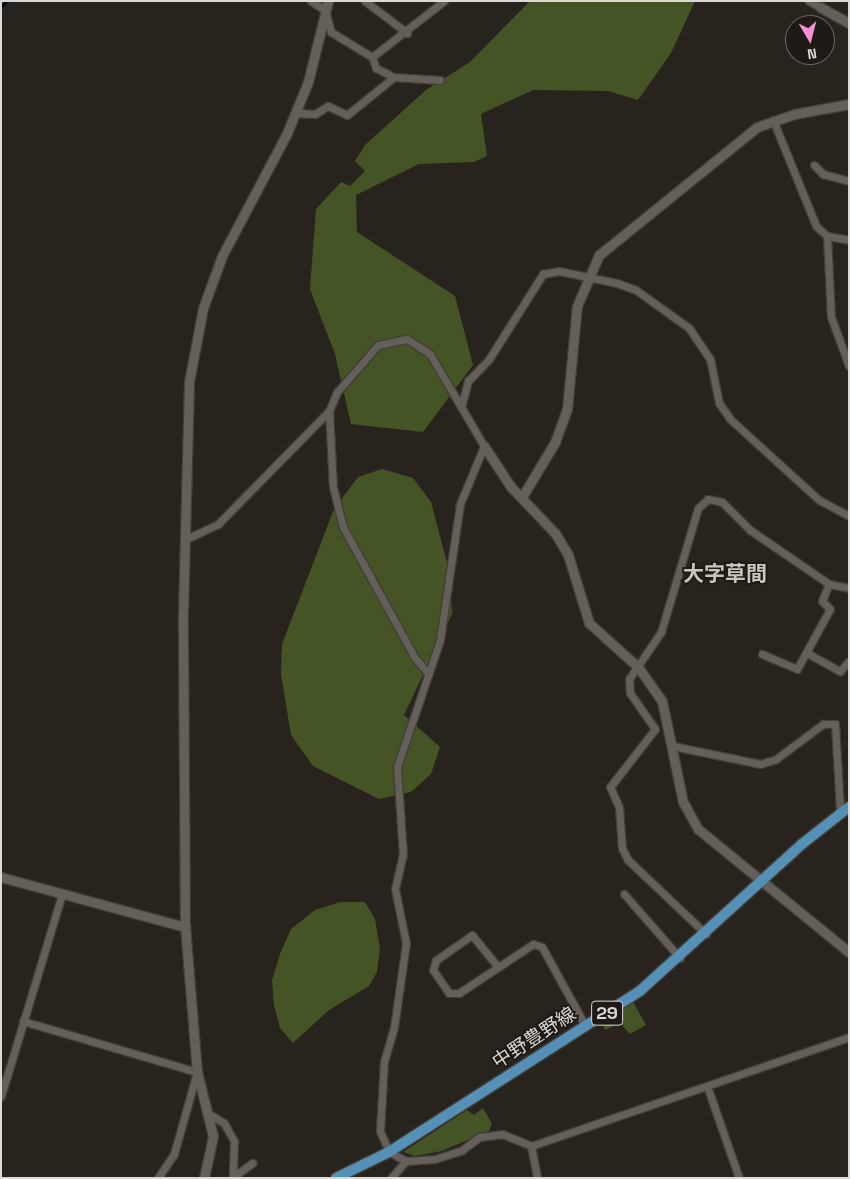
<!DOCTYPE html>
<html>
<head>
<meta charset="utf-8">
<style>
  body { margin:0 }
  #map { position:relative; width:850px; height:1179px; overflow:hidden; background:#29231e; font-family:"Space Grotesk","Noto Sans JP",sans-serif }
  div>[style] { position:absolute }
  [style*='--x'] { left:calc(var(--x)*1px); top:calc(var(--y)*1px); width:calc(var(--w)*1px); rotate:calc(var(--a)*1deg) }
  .green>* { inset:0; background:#455425 }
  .stream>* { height:2.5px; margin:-1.25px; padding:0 1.25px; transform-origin:1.25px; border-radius:1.25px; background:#000e1a }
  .roads { filter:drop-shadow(1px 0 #423e39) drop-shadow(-1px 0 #423e39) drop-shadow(0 1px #423e39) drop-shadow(0 -1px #423e39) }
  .minor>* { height:7px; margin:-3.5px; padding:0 3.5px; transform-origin:3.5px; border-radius:3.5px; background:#655f59 }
  .tertiary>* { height:9px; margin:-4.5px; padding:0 4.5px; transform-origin:4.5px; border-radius:4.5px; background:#655f59 }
  .primary>* { height:10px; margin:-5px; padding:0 5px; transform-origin:5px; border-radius:5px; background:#5590b6 }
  span { translate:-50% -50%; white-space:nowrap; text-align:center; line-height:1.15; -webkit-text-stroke:4px #1f1a15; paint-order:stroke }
  .shield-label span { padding:1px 4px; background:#1f1a15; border:1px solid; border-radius:4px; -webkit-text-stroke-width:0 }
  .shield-label { font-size:18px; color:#dcd8d5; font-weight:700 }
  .street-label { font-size:19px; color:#dcd8d5 }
  .quarter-label { font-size:21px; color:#cbc3bd; font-weight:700 }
  .frame { position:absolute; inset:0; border:2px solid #dcd8d5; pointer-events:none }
  .north { position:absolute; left:785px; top:15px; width:50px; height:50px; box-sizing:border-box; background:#1f1a15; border:1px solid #6b6662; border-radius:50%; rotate:172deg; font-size:14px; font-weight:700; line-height:20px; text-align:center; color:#dcd8d5 }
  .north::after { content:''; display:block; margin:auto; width:18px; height:22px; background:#f591d2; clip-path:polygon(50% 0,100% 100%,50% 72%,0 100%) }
</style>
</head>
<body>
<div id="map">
  <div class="green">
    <div style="clip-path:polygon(530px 1px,695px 1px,671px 53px,638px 100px,608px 91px,533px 90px,481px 114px,487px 156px,474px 162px,419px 164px,356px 195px,357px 232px,455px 296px,473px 365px,423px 432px,351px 424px,335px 354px,310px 289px,316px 209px,341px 182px,350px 186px,365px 171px,355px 161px,365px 145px,426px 90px,470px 62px)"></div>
    <div style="clip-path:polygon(382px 469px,413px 478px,431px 502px,450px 574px,452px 614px,404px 715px,440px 747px,431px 774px,411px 792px,379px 799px,313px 766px,291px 735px,281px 674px,282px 644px,334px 509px,358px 477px)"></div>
    <div style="clip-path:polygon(340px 902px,365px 902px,375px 919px,380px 949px,377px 972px,369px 986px,329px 1010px,293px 1043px,280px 1028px,274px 1005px,272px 980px,280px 954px,291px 929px,315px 910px)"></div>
    <div style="clip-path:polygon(633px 1002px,646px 1025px,630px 1034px,620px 1023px,605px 1030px,602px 1023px)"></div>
    <div style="clip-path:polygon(483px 1108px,492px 1124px,489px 1131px,442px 1151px,415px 1156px,403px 1152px,467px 1110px,474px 1115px)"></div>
  </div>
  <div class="stream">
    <div style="--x:1;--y:7;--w:8;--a:-45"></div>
  </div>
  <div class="roads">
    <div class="minor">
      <div style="--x:311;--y:1;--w:17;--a:33"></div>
      <div style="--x:325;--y:10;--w:23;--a:75"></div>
      <div style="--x:331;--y:32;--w:48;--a:31.4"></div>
      <div style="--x:372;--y:57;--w:91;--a:-37.9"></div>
      <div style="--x:365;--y:1;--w:53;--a:37.3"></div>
      <div style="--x:809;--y:1;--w:13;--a:29"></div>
      <div style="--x:372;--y:57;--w:12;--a:70"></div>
      <div style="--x:376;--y:68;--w:20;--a:27"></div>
      <div style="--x:394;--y:77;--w:46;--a:3.7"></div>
      <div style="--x:295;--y:113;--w:20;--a:3"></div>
      <div style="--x:315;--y:114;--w:15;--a:-32"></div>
      <div style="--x:328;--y:106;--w:21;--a:25"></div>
      <div style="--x:347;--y:115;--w:60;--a:-39"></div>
      <div style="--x:773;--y:120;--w:114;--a:67.9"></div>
      <div style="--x:816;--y:226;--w:15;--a:42"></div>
      <div style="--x:827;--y:236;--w:81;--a:87.2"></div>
      <div style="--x:831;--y:317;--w:52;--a:69.8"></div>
      <div style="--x:814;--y:165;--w:13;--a:45"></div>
      <div style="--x:823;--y:174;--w:27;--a:15"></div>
      <div style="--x:827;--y:236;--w:22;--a:10"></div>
      <div style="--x:461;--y:407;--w:27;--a:-75"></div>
      <div style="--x:468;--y:381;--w:30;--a:-46"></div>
      <div style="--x:489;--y:359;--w:101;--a:-57.6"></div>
      <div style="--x:543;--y:274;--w:16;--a:-11"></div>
      <div style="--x:559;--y:271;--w:59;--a:11.7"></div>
      <div style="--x:617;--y:283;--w:20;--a:20"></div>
      <div style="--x:636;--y:290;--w:65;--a:35.6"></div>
      <div style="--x:689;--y:328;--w:37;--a:56"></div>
      <div style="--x:710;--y:359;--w:45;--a:78.4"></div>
      <div style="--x:719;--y:403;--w:19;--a:55"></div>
      <div style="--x:730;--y:419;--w:120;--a:42.3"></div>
      <div style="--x:819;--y:500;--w:34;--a:28"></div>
      <div style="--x:329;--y:411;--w:76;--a:87"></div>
      <div style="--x:333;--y:487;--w:41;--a:76"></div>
      <div style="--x:343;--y:527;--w:149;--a:61.2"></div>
      <div style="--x:415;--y:658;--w:21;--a:49"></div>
      <div style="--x:184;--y:540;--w:38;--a:-25"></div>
      <div style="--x:218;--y:524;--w:158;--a:-45.5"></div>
      <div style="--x:329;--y:411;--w:21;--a:-67"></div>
      <div style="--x:337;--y:392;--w:62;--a:-48.9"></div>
      <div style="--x:378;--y:345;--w:30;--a:-12"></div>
      <div style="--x:407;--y:339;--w:27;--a:33"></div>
      <div style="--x:430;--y:354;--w:107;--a:59.6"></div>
      <div style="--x:484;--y:446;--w:63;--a:112.5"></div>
      <div style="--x:460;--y:504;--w:137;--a:98.4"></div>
      <div style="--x:440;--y:640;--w:134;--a:108.7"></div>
      <div style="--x:397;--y:767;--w:87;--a:86.1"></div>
      <div style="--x:403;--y:854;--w:36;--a:103"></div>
      <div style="--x:395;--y:889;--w:55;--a:78.5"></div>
      <div style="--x:406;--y:943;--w:85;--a:98.1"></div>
      <div style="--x:394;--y:1027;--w:35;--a:106"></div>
      <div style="--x:384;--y:1061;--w:70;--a:93.3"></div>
      <div style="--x:380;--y:1131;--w:23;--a:67"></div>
      <div style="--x:389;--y:1152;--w:19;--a:28"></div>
      <div style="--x:406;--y:1161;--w:29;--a:-4"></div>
      <div style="--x:435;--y:1159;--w:28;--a:-18"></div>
      <div style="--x:462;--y:1150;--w:21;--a:-37"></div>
      <div style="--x:479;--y:1137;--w:23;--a:-7"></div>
      <div style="--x:502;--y:1134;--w:31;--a:22"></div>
      <div style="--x:531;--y:1146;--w:33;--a:79"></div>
      <div style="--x:807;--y:653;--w:38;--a:29"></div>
      <div style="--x:840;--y:671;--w:13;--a:-48"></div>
      <div style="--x:762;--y:654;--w:38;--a:23"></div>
      <div style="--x:797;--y:669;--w:68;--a:-61.2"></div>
      <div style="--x:830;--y:609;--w:11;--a:-135"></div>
      <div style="--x:822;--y:601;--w:18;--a:-68"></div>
      <div style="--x:673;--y:746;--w:89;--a:11.7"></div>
      <div style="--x:760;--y:764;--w:17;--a:-17"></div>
      <div style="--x:776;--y:759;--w:59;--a:-36.7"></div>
      <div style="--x:823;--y:724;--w:12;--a:0"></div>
      <div style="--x:835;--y:724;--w:88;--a:86.7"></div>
      <div style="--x:624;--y:894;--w:85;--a:48.8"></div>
      <div style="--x:706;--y:934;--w:108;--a:-136.5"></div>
      <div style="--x:628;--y:860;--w:13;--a:-117"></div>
      <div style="--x:622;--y:848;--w:41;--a:-94.2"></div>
      <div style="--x:619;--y:807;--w:22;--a:-114"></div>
      <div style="--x:610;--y:787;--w:73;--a:-52.2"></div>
      <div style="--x:655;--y:729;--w:44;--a:-124.8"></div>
      <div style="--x:630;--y:693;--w:14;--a:-94"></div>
      <div style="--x:629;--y:679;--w:57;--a:-55.8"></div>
      <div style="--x:661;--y:632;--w:129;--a:-73.4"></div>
      <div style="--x:698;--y:508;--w:13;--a:-42"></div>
      <div style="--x:708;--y:499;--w:14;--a:12"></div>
      <div style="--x:722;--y:502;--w:40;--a:45"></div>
      <div style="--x:750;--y:530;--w:96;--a:34.4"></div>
      <div style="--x:829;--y:584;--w:20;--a:11"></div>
      <div style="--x:498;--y:967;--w:41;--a:-129.1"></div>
      <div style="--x:472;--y:935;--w:44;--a:145.2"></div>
      <div style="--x:436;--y:960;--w:10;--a:107"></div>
      <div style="--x:433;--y:970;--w:28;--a:55"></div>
      <div style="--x:449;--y:993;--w:10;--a:0"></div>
      <div style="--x:459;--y:993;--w:89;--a:-33.5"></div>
      <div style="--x:533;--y:944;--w:9;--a:18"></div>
      <div style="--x:542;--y:947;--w:91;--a:61.2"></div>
      <div style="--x:23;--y:1021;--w:181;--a:16.3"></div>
      <div style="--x:197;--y:1072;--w:85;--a:105.7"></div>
      <div style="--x:174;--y:1154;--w:29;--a:124"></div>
      <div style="--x:707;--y:1086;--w:97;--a:70.8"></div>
      <div style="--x:1;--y:1096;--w:211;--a:-73.2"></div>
      <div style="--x:209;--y:1114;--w:17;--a:31"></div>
      <div style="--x:224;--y:1123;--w:21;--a:61"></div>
      <div style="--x:234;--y:1141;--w:35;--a:92"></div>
      <div style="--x:531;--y:1146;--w:336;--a:-18.9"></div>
      <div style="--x:233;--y:1177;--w:24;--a:-36"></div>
      <div style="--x:391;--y:1178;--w:23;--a:-49"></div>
    </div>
    <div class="tertiary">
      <div style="--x:820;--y:7;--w:33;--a:29"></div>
      <div style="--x:484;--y:446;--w:49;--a:56.6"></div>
      <div style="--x:511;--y:487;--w:64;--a:46.3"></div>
      <div style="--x:555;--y:533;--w:26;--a:59"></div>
      <div style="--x:568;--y:555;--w:71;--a:72.8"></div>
      <div style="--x:589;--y:623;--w:66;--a:41.9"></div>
      <div style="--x:638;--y:667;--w:42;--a:54.8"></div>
      <div style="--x:662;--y:701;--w:103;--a:78.3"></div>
      <div style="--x:683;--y:802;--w:31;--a:61"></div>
      <div style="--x:698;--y:829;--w:195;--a:39.2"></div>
      <div style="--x:522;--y:497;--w:64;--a:-59"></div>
      <div style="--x:555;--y:442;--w:35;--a:-70"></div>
      <div style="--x:567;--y:409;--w:103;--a:-84.5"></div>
      <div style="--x:577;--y:306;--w:56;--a:-66.7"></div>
      <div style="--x:599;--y:255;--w:203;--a:-39"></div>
      <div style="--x:757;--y:127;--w:39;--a:-19"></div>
      <div style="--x:794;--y:114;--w:56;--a:-10.3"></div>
      <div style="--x:1;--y:877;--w:191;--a:15.2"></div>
      <div style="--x:204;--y:1178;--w:43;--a:-77.9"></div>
      <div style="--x:213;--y:1136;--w:66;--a:-104"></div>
      <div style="--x:197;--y:1072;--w:145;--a:-94.7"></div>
      <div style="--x:185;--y:927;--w:314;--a:-90.4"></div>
      <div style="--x:183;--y:613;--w:231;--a:-88.5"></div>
      <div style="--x:189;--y:382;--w:75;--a:-79.3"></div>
      <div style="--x:203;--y:308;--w:55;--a:-69.9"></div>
      <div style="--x:222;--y:256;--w:139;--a:-62.1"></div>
      <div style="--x:287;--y:133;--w:55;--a:-67.6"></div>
      <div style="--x:308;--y:82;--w:83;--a:-76.1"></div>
    </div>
    <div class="primary">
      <div style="--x:336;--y:1178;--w:59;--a:-26.1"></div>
      <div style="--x:389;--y:1152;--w:300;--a:-32.7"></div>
      <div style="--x:641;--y:990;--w:217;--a:-42.2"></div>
      <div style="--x:802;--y:844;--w:60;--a:-38.2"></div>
    </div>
  </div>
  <div class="shield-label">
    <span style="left:607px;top:1013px">29</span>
  </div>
  <div class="street-label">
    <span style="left:534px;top:1038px;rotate:-33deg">中野豊野線</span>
  </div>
  <div class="quarter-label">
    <span style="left:725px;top:574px">大字草間</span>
  </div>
  <div class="frame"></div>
  <div class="north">N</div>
</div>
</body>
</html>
